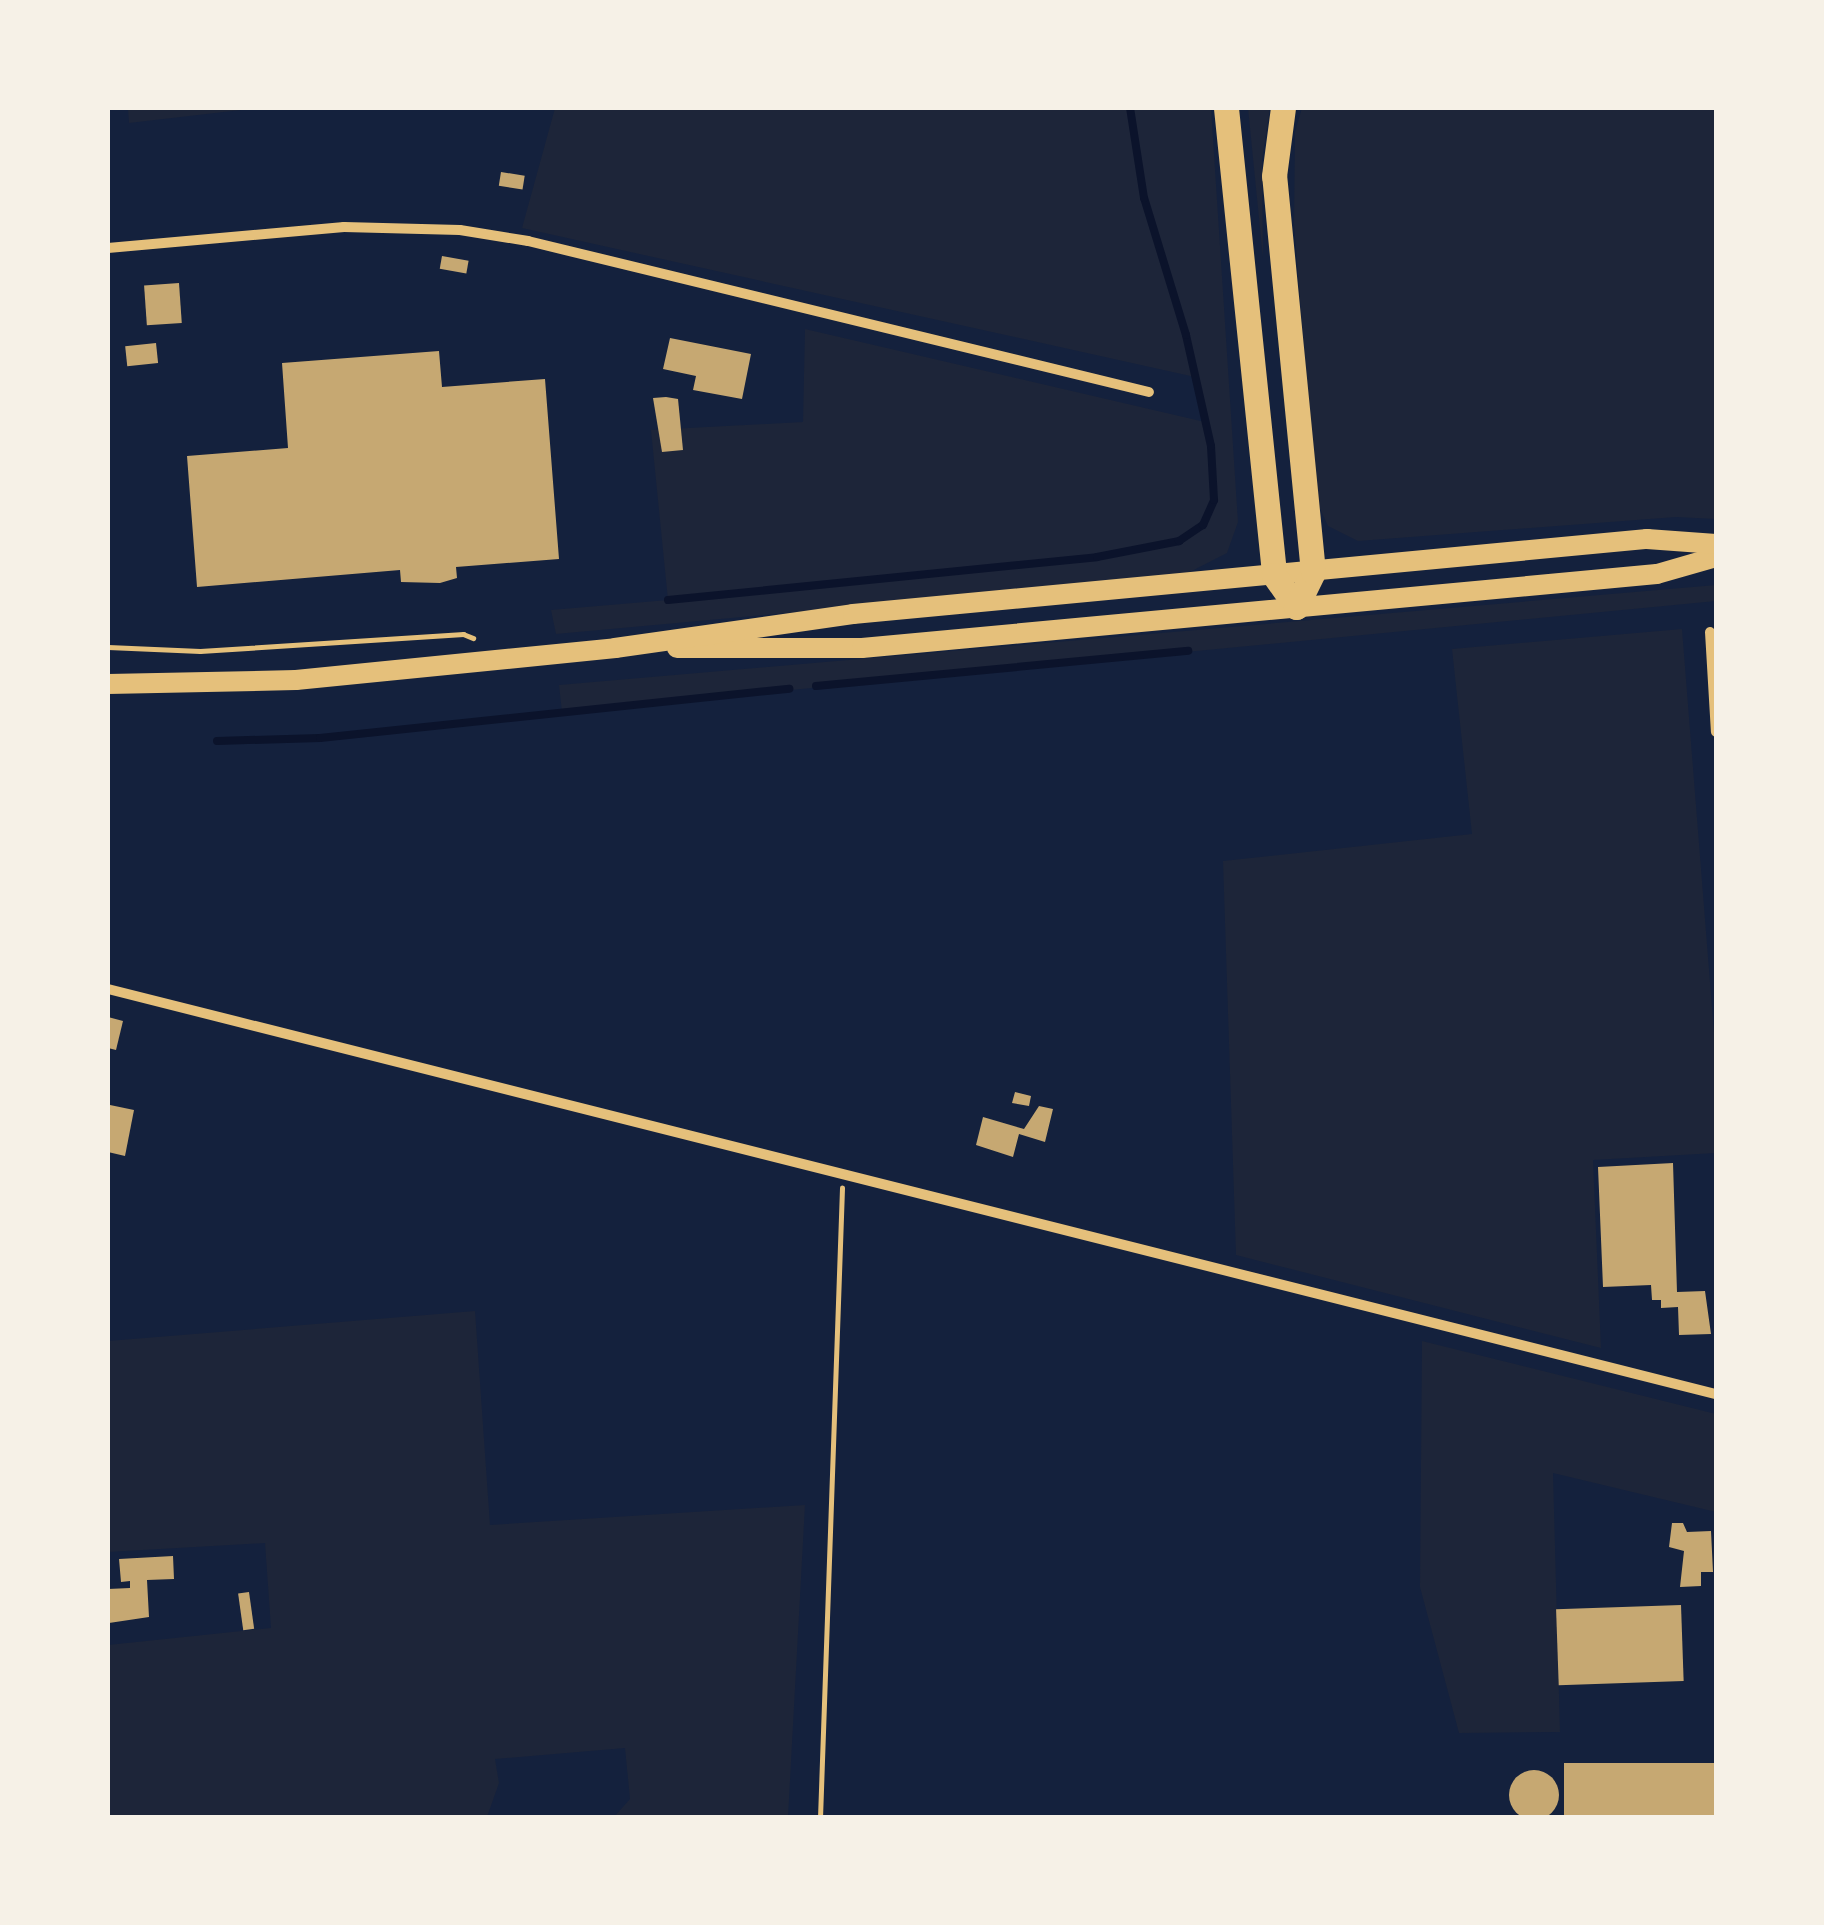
<!DOCTYPE html>
<html>
<head>
<meta charset="utf-8">
<style>
  body { margin:0 }
  #map { position:relative; width:1824px; height:1925px; overflow:hidden; background:#14213d; font-family:Rubik,sans-serif }
  div>[style] { position:absolute }
  [style*='--x'] { left:calc(var(--x)*1px); top:calc(var(--y)*1px); width:calc(var(--w)*1px); rotate:calc(var(--a)*1deg) }
  .green>* { inset:0; background:#1d2539 }
  .stream>* { height:8px; margin:-4px; padding:0 4px; transform-origin:4px; border-radius:4px; background:#0b132b }
  .building>* { inset:0; background:#c6a872; transform-origin:0 0 }
  .round { border-radius:50% }
  .path>* { height:5px; margin:-2.5px; padding:0 2.5px; transform-origin:2.5px; border-radius:2.5px; background:#e5c07b }
  .minor>* { height:10px; margin:-5px; padding:0 5px; transform-origin:5px; border-radius:5px; background:#e5c07b }
  .secondary>* { height:20px; margin:-10px; padding:0 10px; transform-origin:10px; border-radius:10px; background:#e5c07b }
  .motorway>* { height:25px; margin:-12.5px; padding:0 12.5px; transform-origin:12.5px; border-radius:12.5px; background:#e5c07b }
  span { translate:-50% -50%; white-space:nowrap; text-align:center; line-height:1.15; -webkit-text-stroke:10px #f6f1e7; paint-order:stroke }
  .frame { position:absolute; inset:0; border:110px solid #f6f1e7; pointer-events:none }
</style>
</head>
<body>
<div id="map">
  <div class="green">
    <div style="clip-path:polygon(128px 108px,259px 108px,129px 123px)"></div>
    <div style="clip-path:polygon(555px 108px,1211px 108px,1238px 522px,1227px 553px,1180px 577px,556px 634px,551px 610px,668px 600px,651px 430px,803px 422px,805px 329px,1205px 422px,1195px 377px,522px 228px)"></div>
    <div style="clip-path:polygon(1248px 108px,1270px 108px,1262px 160px,1263px 258px)"></div>
    <div style="clip-path:polygon(1302px 108px,1716px 108px,1716px 519px,1676px 517px,1358px 541px,1328px 526px,1316px 500px,1294px 224px,1295px 132px)"></div>
    <div style="clip-path:polygon(1716px 585px,1716px 601px,562px 712px,559px 685px)"></div>
    <div style="clip-path:polygon(1682px 629px,1716px 1058px,1716px 1153px,1593px 1160px,1601px 1348px,1236px 1255px,1223px 861px,1472px 834px,1452px 649px)"></div>
    <div style="clip-path:polygon(475px 1311px,490px 1525px,805px 1505px,788px 1817px,614px 1817px,630px 1799px,625px 1748px,495px 1759px,499px 1783px,487px 1817px,108px 1817px,108px 1645px,271px 1628px,265px 1543px,108px 1552px,108px 1341px)"></div>
    <div style="clip-path:polygon(1422px 1341px,1716px 1414px,1716px 1512px,1553px 1473px,1560px 1732px,1459px 1733px,1420px 1587px)"></div>
  </div>
  <div class="stream">
    <div style="--x:668;--y:600;--w:431;--a:-5.7"></div>
    <div style="--x:1097;--y:557;--w:84;--a:-11"></div>
    <div style="--x:1179;--y:541;--w:29;--a:-34"></div>
    <div style="--x:1203;--y:525;--w:27;--a:-66"></div>
    <div style="--x:1214;--y:500;--w:54;--a:-93.2"></div>
    <div style="--x:1211;--y:446;--w:114;--a:-102.7"></div>
    <div style="--x:1186;--y:335;--w:143;--a:-107"></div>
    <div style="--x:1144;--y:198;--w:91;--a:-98.8"></div>
    <div style="--x:816;--y:686;--w:374;--a:-5.4"></div>
    <div style="--x:217;--y:741;--w:103;--a:-1.7"></div>
    <div style="--x:320;--y:738;--w:472;--a:-6"></div>
  </div>
  <div class="building">
    <div style="left:501px;top:172px;width:24px;height:14px;rotate:9deg"></div>
    <div style="left:442px;top:256px;width:27px;height:13px;rotate:10deg"></div>
    <div style="left:179px;top:283px;width:40px;height:35px;rotate:86deg"></div>
    <div style="clip-path:polygon(670px 338px,751px 354px,742px 399px,693px 390px,696px 376px,663px 369px)"></div>
    <div style="left:156px;top:343px;width:20px;height:31px;rotate:84deg"></div>
    <div style="clip-path:polygon(439px 351px,442px 387px,545px 379px,559px 559px,456px 567px,457px 578px,440px 583px,401px 582px,400px 570px,197px 587px,187px 456px,288px 448px,282px 363px)"></div>
    <div style="clip-path:polygon(666px 397px,678px 399px,683px 450px,662px 452px,653px 398px)"></div>
    <div style="clip-path:polygon(108px 1017px,123px 1021px,116px 1050px,108px 1048px)"></div>
    <div style="clip-path:polygon(1015px 1092px,1031px 1096px,1029px 1106px,1012px 1103px)"></div>
    <div style="clip-path:polygon(110px 1105px,134px 1110px,125px 1156px,108px 1152px)"></div>
    <div style="clip-path:polygon(1039px 1106px,1053px 1109px,1045px 1142px,1019px 1134px,1013px 1157px,976px 1145px,983px 1117px,1024px 1129px)"></div>
    <div style="clip-path:polygon(1673px 1163px,1677px 1292px,1705px 1291px,1711px 1334px,1679px 1335px,1678px 1307px,1661px 1308px,1661px 1300px,1652px 1300px,1651px 1285px,1603px 1287px,1598px 1167px)"></div>
    <div style="clip-path:polygon(1672px 1523px,1683px 1523px,1687px 1532px,1711px 1531px,1713px 1572px,1701px 1572px,1701px 1586px,1680px 1587px,1684px 1551px,1669px 1547px)"></div>
    <div style="clip-path:polygon(173px 1556px,174px 1579px,147px 1580px,149px 1617px,109px 1623px,108px 1589px,130px 1588px,130px 1581px,121px 1582px,119px 1559px)"></div>
    <div style="left:249px;top:1592px;width:37px;height:11px;rotate:82deg"></div>
    <div style="left:1681px;top:1605px;width:76px;height:125px;rotate:88deg"></div>
    <div style="left:1716px;top:1763px;width:55px;height:152px;rotate:90deg"></div>
    <div class="round" style="left:1509px;top:1770px;width:50px;height:50px"></div>
  </div>
  <div class="path">
    <div style="--x:108;--y:647;--w:92;--a:2.5"></div>
    <div style="--x:200;--y:651;--w:264;--a:-3.7"></div>
    <div style="--x:463;--y:634;--w:11;--a:22"></div>
    <div style="--x:820;--y:1818;--w:631;--a:-88"></div>
  </div>
  <div class="minor">
    <div style="--x:108;--y:248;--w:237;--a:-5.1"></div>
    <div style="--x:344;--y:227;--w:116;--a:1.5"></div>
    <div style="--x:460;--y:230;--w:69;--a:9.2"></div>
    <div style="--x:528;--y:241;--w:639;--a:13.67"></div>
    <div style="--x:1710;--y:632;--w:100;--a:86.6"></div>
    <div style="--x:108;--y:989;--w:1658;--a:14.14"></div>
  </div>
  <div class="secondary">
    <div style="--x:677;--y:648;--w:185;--a:0"></div>
    <div style="--x:862;--y:648;--w:798;--a:-5.32"></div>
    <div style="--x:1657;--y:574;--w:61;--a:-16.1"></div>
    <div style="--x:108;--y:684;--w:188;--a:-1.2"></div>
    <div style="--x:296;--y:680;--w:321;--a:-5.7"></div>
    <div style="--x:615;--y:648;--w:240;--a:-8.1"></div>
    <div style="--x:853;--y:614;--w:798;--a:-5.4"></div>
    <div style="--x:1647;--y:539;--w:69;--a:4.1"></div>
  </div>
  <div class="motorway">
    <div style="--x:1226;--y:108;--w:469;--a:84.1"></div>
    <div style="--x:1274;--y:575;--w:39;--a:55"></div>
    <div style="--x:1296;--y:607;--w:39;--a:-64"></div>
    <div style="--x:1313;--y:572;--w:398;--a:-95.6"></div>
    <div style="--x:1274;--y:176;--w:69;--a:-82.5"></div>
  </div>
  <div class="frame"></div>
</div>
</body>
</html>
